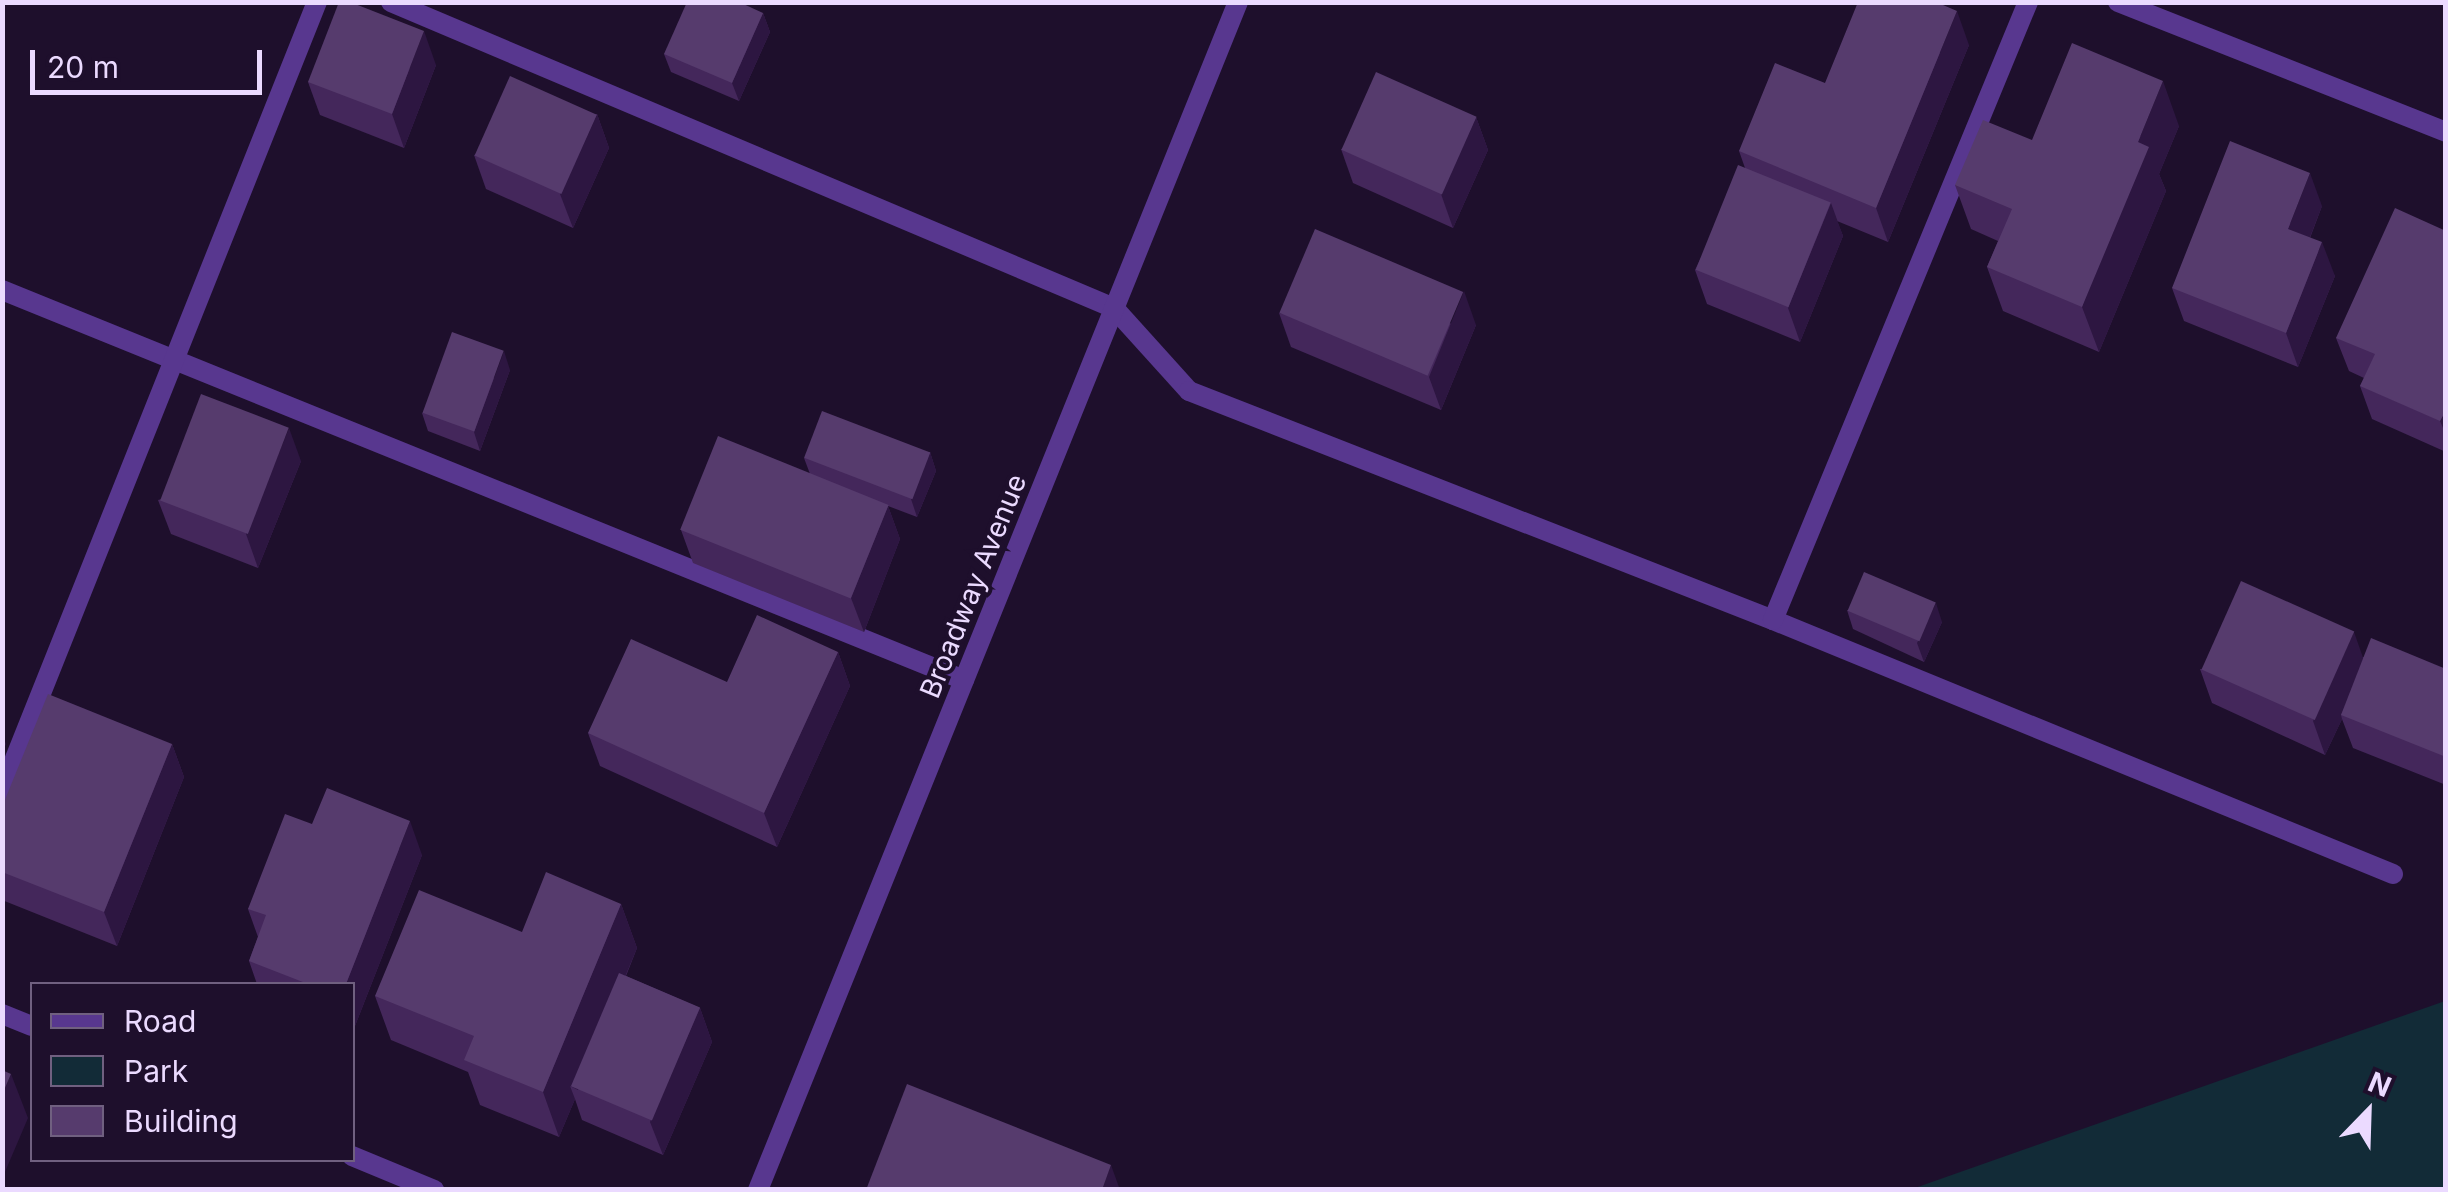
<!DOCTYPE html>
<html>
<head>
<meta charset="utf-8">
<style>
  body { margin:0 }
  #map { position:relative; width:2448px; height:1192px; overflow:hidden; background:#1e0f2c; font-family:Inter,sans-serif }
  div>[style] { position:absolute }
  [style*='--x'] { left:calc(var(--x)*1px); top:calc(var(--y)*1px); width:calc(var(--w)*1px); rotate:calc(var(--a)*1deg) }
  .green>* { inset:0; background:#122b37 }
  .lane>* { height:20px; margin:-10px; padding:0 10px; transform-origin:10px; border-radius:10px; background:#58378f }
  .street>* { height:20px; margin:-10px; padding:0 10px; transform-origin:10px; border-radius:10px; background:#58378f }
  .wall>* { inset:0; background:#44275b }
  .shaded-wall>* { inset:0; background:#2d1641 }
  .building>* { inset:0; background:#563b6d; transform-origin:0 0 }
  span { translate:-50% -50%; white-space:nowrap; text-align:center; line-height:1.15; -webkit-text-stroke:8px #1e0f2c; paint-order:stroke }
  .street-label { font-size:28px; color:#ebdaff }
  .frame { position:absolute; inset:0; border:5px solid #ebdaff; pointer-events:none }
  .legend { position:absolute; left:30px; top:982px; width:325px; height:180px; box-sizing:border-box; background:#1e0f2c; border:2px solid #706080; margin:0; padding:12px 18px; list-style:none; font-size:30px; color:#ebdaff }
  .legend li { display:flex; align-items:center; gap:20px; height:50px }
  .legend b { width:50px; border:2px solid #706080 }
  .north { position:absolute; left:2318px; top:1062px; width:100px; height:100px; -webkit-text-stroke:8px #1e0f2c; paint-order:stroke; rotate:23deg; font-size:28px; font-weight:700; line-height:40px; text-align:center; color:#ebdaff }
  .north::after { content:''; display:block; margin:auto; width:35px; height:45px; background:#ebdaff; clip-path:polygon(50% 0,100% 100%,50% 72%,0 100%) }
  .scale { position:absolute; left:30px; top:50px; width:232px; height:45px; box-sizing:border-box; border:5px solid #ebdaff; border-top:0; padding-left:12px; font-size:30px; line-height:35px; white-space:nowrap; color:#ebdaff; -webkit-text-stroke:8px #1e0f2c; paint-order:stroke }
</style>
</head>
<body>
<div id="map">
  <div class="green">
    <div style="clip-path:polygon(2445px 1001px,2445px 1189px,1912px 1189px)"></div>
  </div>
  <div class="lane">
    <div style="--x:391;--y:2;--w:785;--a:22.94"></div>
    <div style="--x:1114;--y:308;--w:112;--a:47.9"></div>
    <div style="--x:1189;--y:391;--w:627;--a:21.41"></div>
    <div style="--x:1773;--y:620;--w:670;--a:22.28"></div>
    <div style="--x:2;--y:290;--w:1038;--a:22.07"></div>
    <div style="--x:1773;--y:620;--w:669;--a:-67.58"></div>
    <div style="--x:2;--y:791;--w:850;--a:-68.24"></div>
  </div>
  <div class="street">
    <div style="--x:2118;--y:2;--w:353;--a:21.6"></div>
    <div style="--x:2;--y:1014;--w:32;--a:22"></div>
    <div style="--x:352;--y:1156;--w:89;--a:22.5"></div>
    <div style="--x:758;--y:1190;--w:1281;--a:-68"></div>
  </div>
  <div class="wall">
    <div style="clip-path:polygon(763px 13px,770px 32px,739px 101px,671px 72px,664px 54px)"></div>
    <div style="clip-path:polygon(1969px 45px,1888px 242px,1837px 221px,1843px 236px,1800px 342px,1707px 304px,1695px 270px,1745px 168px,1739px 151px,1825px 83px)"></div>
    <div style="clip-path:polygon(436px 65px,404px 148px,320px 115px,308px 82px)"></div>
    <div style="clip-path:polygon(597px 114px,609px 148px,573px 228px,486px 189px,474px 155px)"></div>
    <div style="clip-path:polygon(1476px 117px,1488px 150px,1453px 228px,1353px 183px,1341px 149px)"></div>
    <div style="clip-path:polygon(2179px 126px,2159px 174px,2166px 191px,2099px 352px,2003px 311px,1987px 267px,1998px 241px,1971px 229px,1955px 185px)"></div>
    <div style="clip-path:polygon(2322px 206px,2310px 238px,2335px 276px,2298px 367px,2184px 321px,2172px 288px)"></div>
    <div style="clip-path:polygon(2446px 231px,2446px 452px,2372px 419px,2360px 386px,2364px 378px,2349px 371px,2336px 338px)"></div>
    <div style="clip-path:polygon(1279px 313px,1476px 325px,1441px 410px,1291px 347px)"></div>
    <div style="clip-path:polygon(510px 370px,480px 451px,428px 431px,422px 413px)"></div>
    <div style="clip-path:polygon(930px 452px,936px 471px,917px 517px,888px 506px,900px 539px,864px 632px,693px 563px,681px 530px,810px 474px,804px 458px)"></div>
    <div style="clip-path:polygon(301px 461px,258px 568px,171px 534px,158px 500px)"></div>
    <div style="clip-path:polygon(1847px 610px,1942px 622px,1924px 662px,1853px 629px)"></div>
    <div style="clip-path:polygon(838px 652px,850px 686px,777px 847px,600px 766px,588px 733px,727px 682px)"></div>
    <div style="clip-path:polygon(2363px 657px,2446px 669px,2446px 785px,2353px 748px,2342px 719px,2325px 755px,2212px 703px,2200px 669px)"></div>
    <div style="clip-path:polygon(172px 744px,184px 777px,117px 946px,2px 900px,2px 807px)"></div>
    <div style="clip-path:polygon(312px 824px,422px 855px,353px 1031px,352px 984px,257px 984px,249px 961px,258px 937px,248px 909px)"></div>
    <div style="clip-path:polygon(621px 904px,637px 948px,626px 976px,700px 1008px,712px 1042px,663px 1155px,582px 1120px,575px 1099px,559px 1137px,480px 1105px,468px 1072px,391px 1040px,375px 996px,522px 932px)"></div>
  </div>
  <div class="shaded-wall">
    <div style="clip-path:polygon(1957px 11px,1969px 45px,1888px 242px,1876px 208px)"></div>
    <div style="clip-path:polygon(763px 13px,770px 32px,739px 101px,732px 83px)"></div>
    <div style="clip-path:polygon(424px 31px,436px 65px,404px 148px,392px 114px)"></div>
    <div style="clip-path:polygon(2163px 81px,2179px 126px,2159px 174px,2166px 191px,2099px 352px,2082px 307px,2138px 142px)"></div>
    <div style="clip-path:polygon(597px 114px,609px 148px,573px 228px,560px 194px)"></div>
    <div style="clip-path:polygon(1476px 117px,1488px 150px,1453px 228px,1441px 194px)"></div>
    <div style="clip-path:polygon(2310px 173px,2322px 206px,2300px 263px,2288px 229px)"></div>
    <div style="clip-path:polygon(1831px 203px,1843px 236px,1800px 342px,1788px 308px)"></div>
    <div style="clip-path:polygon(2322px 242px,2335px 276px,2298px 367px,2286px 333px)"></div>
    <div style="clip-path:polygon(1464px 291px,1476px 325px,1441px 410px,1429px 377px)"></div>
    <div style="clip-path:polygon(504px 351px,510px 370px,480px 451px,474px 432px)"></div>
    <div style="clip-path:polygon(2446px 410px,2446px 435px,2440px 421px)"></div>
    <div style="clip-path:polygon(289px 428px,301px 461px,258px 568px,246px 534px)"></div>
    <div style="clip-path:polygon(930px 452px,936px 471px,917px 517px,911px 499px)"></div>
    <div style="clip-path:polygon(888px 506px,900px 539px,864px 632px,851px 598px)"></div>
    <div style="clip-path:polygon(1936px 603px,1942px 622px,1924px 662px,1917px 643px)"></div>
    <div style="clip-path:polygon(2354px 632px,2366px 666px,2341px 715px,2342px 719px,2325px 755px,2313px 721px)"></div>
    <div style="clip-path:polygon(838px 652px,850px 686px,777px 847px,764px 813px)"></div>
    <div style="clip-path:polygon(2px 733px,6px 744px,2px 753px)"></div>
    <div style="clip-path:polygon(172px 744px,184px 777px,117px 946px,104px 912px)"></div>
    <div style="clip-path:polygon(410px 821px,422px 855px,353px 1031px,352px 984px,346px 984px)"></div>
    <div style="clip-path:polygon(621px 904px,637px 948px,578px 1090px,570px 1086px,575px 1099px,559px 1137px,543px 1092px)"></div>
    <div style="clip-path:polygon(700px 1008px,712px 1042px,663px 1155px,650px 1122px)"></div>
    <div style="clip-path:polygon(11px 1074px,28px 1118px,2px 1179px,2px 1095px)"></div>
    <div style="clip-path:polygon(1111px 1165px,1120px 1190px,1102px 1190px)"></div>
  </div>
  <div class="building">
    <div style="clip-path:polygon(339px 2px,350px 2px,424px 31px,392px 114px,308px 82px)"></div>
    <div style="clip-path:polygon(687px 2px,739px 2px,763px 13px,732px 83px,664px 54px)"></div>
    <div style="clip-path:polygon(1858px 2px,1936px 2px,1957px 11px,1876px 208px,1739px 151px,1775px 63px,1825px 83px)"></div>
    <div style="clip-path:polygon(2072px 43px,2163px 81px,2138px 142px,2149px 147px,2082px 307px,1987px 267px,2012px 209px,1955px 185px,1983px 120px,2032px 140px)"></div>
    <div style="left:1376px;top:72px;width:110px;height:85px;rotate:24deg"></div>
    <div style="left:510px;top:76px;width:95px;height:87px;rotate:24deg"></div>
    <div style="clip-path:polygon(2230px 141px,2310px 173px,2288px 229px,2322px 242px,2286px 333px,2172px 288px)"></div>
    <div style="left:1738px;top:165px;width:100px;height:113px;rotate:22deg"></div>
    <div style="clip-path:polygon(2395px 208px,2446px 231px,2446px 410px,2440px 421px,2360px 386px,2375px 354px,2336px 338px)"></div>
    <div style="left:1315px;top:229px;width:161px;height:91px;rotate:23deg"></div>
    <div style="left:452px;top:332px;width:55px;height:86px;rotate:20deg"></div>
    <div style="left:201px;top:394px;width:94px;height:114px;rotate:21deg"></div>
    <div style="left:822px;top:411px;width:116px;height:50px;rotate:21deg"></div>
    <div style="left:718px;top:436px;width:184px;height:101px;rotate:22deg"></div>
    <div style="left:1864px;top:572px;width:78px;height:42px;rotate:23deg"></div>
    <div style="left:2241px;top:581px;width:124px;height:97px;rotate:24deg"></div>
    <div style="clip-path:polygon(757px 615px,838px 652px,764px 813px,588px 733px,631px 639px,727px 682px)"></div>
    <div style="clip-path:polygon(2371px 638px,2446px 669px,2446px 757px,2341px 715px)"></div>
    <div style="clip-path:polygon(48px 694px,172px 744px,104px 912px,2px 872px,2px 807px)"></div>
    <div style="clip-path:polygon(327px 788px,410px 821px,346px 984px,308px 984px,249px 961px,266px 915px,248px 909px,285px 814px,312px 824px)"></div>
    <div style="clip-path:polygon(546px 872px,621px 904px,543px 1092px,464px 1060px,474px 1036px,375px 996px,419px 890px,522px 932px)"></div>
    <div style="left:619px;top:973px;width:88px;height:123px;rotate:23deg"></div>
    <div style="clip-path:polygon(2px 1070px,11px 1074px,2px 1095px)"></div>
    <div style="clip-path:polygon(907px 1084px,1111px 1165px,1102px 1190px,866px 1190px)"></div>
  </div>
  <div class="street-label">
    <span style="left:973px;top:586px;rotate:-68deg">Broadway Avenue</span>
  </div>
  <div class="frame"></div>
  <ul class="legend">
  <li><b style="height:12px;background:#58378f"></b>Road</li>
  <li><b style="height:28px;background:#122b37"></b>Park</li>
  <li><b style="height:28px;background:#563b6d"></b>Building</li>
  </ul>
  <div class="north">N</div>
  <div class="scale">20 m</div>
</div>
</body>
</html>
